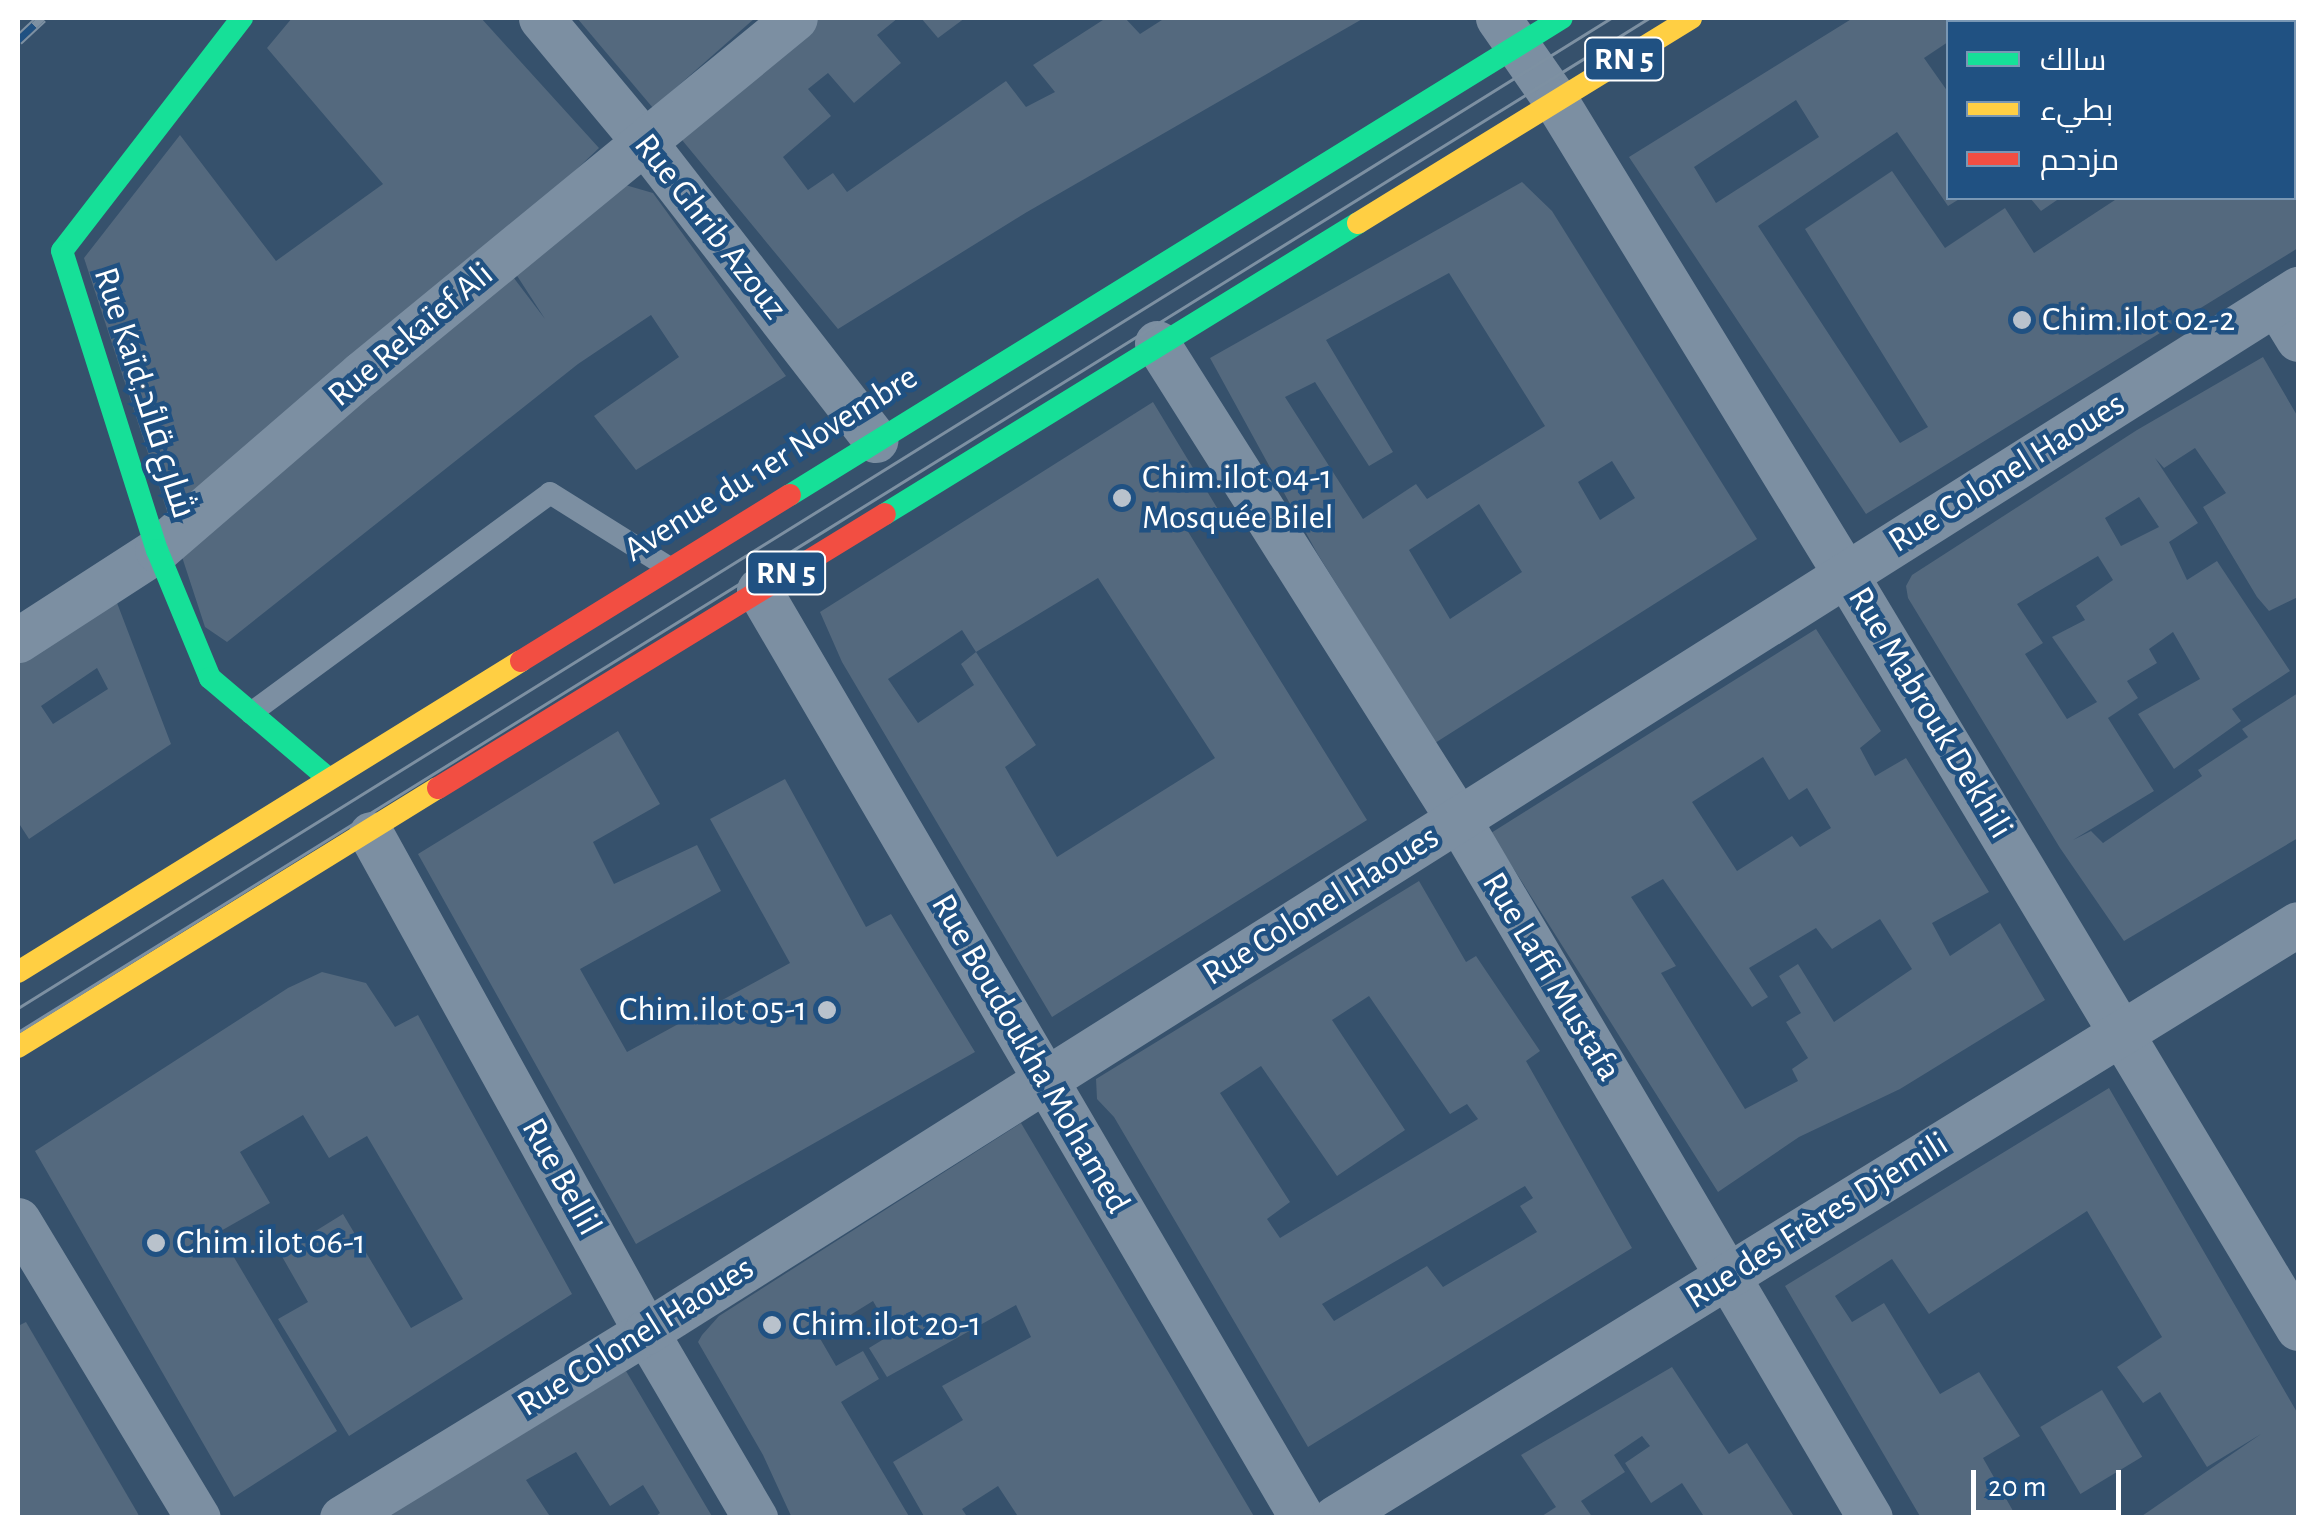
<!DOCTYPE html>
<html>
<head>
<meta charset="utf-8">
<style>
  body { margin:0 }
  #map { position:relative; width:2316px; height:1535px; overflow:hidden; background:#36516c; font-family:"Alegreya Sans",Cairo,sans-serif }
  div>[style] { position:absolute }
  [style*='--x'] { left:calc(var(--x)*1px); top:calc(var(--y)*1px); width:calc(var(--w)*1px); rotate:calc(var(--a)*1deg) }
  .building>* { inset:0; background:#54697e; transform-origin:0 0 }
  .lane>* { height:22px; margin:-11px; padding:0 11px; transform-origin:11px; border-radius:11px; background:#7c8fa2 }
  .street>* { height:45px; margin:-22.5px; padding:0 22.5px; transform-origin:22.5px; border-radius:22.5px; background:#7c8fa2 }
  .fast>* { height:22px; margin:-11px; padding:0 11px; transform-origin:11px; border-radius:11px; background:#16e098 }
  .slow>* { height:22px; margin:-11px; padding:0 11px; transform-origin:11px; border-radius:11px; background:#ffcf43 }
  .jam>* { height:22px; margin:-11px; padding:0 11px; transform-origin:11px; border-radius:11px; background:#f24e42 }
  .tram>* { height:2.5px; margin:-1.25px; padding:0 1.25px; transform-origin:1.25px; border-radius:1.25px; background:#7d90a2 }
  .rail>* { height:11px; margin-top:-5.5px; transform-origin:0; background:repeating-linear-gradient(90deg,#205182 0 22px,#7d90a2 0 44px); box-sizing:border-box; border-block:2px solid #7d90a2 }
  .dots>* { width:28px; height:28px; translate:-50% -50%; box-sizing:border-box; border:5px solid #205182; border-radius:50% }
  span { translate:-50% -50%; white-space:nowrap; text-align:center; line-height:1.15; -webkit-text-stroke:9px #205182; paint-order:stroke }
  .shield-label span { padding:2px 8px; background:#205182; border:2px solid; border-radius:8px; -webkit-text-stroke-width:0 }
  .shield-label { font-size:32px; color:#fff; font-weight:700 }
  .street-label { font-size:35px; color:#fff }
  .poi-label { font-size:35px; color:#fff }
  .left { translate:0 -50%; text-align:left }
  .right { translate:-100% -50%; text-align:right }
  .frame { position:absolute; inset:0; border:20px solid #fff; pointer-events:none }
  .legend { position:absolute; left:1946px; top:20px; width:350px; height:180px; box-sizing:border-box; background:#205182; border:2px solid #7997b4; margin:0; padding:12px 18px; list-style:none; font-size:30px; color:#fff }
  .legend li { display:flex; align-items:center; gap:20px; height:50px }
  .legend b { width:50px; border:2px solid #7997b4 }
  .scale { position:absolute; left:1971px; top:1470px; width:150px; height:45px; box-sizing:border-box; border:5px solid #fff; border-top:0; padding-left:12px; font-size:30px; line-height:35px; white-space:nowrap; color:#fff; -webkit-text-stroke:8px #205182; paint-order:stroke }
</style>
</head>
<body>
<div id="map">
  <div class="building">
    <div style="clip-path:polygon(292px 18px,481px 18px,599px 148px,361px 374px,501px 261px,545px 319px,512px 268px,601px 178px,653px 193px,786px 376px,636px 470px,594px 416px,679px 357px,651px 315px,578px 364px,227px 642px,205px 627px,84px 258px,180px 135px,276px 261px,383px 184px,267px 48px)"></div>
    <div style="clip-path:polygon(577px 18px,755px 18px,653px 108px)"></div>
    <div style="clip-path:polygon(795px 18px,898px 18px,877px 35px,901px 63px,854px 103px,828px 73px,808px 89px,831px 116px,783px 157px,808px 190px,833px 173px,847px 192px,1006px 81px,1026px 107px,1055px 92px,1033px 65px,1106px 18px,1125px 18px,1140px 34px,1165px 18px,1364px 18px,1027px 212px,838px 329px,668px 123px)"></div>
    <div style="clip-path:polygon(921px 18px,965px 18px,938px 38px)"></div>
    <div style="clip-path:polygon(evenodd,1853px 18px,1985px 18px,1977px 22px,1948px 22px,1948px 42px,1924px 58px,1948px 92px,1948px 198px,1961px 198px,1948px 206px,1897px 132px,1758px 226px,1900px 443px,1928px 427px,1805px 229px,1892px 171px,1945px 248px,2005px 208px,2034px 253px,2118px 198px,2294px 198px,2294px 22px,2207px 22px,2214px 18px,2298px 18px,2298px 248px,1866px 514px,1629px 157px,1853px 18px,1796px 100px,1819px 137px,1716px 203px,1694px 167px,1796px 100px)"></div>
    <div style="left:2040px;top:18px;width:160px;height:5px"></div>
    <div style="clip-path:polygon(evenodd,1522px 182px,1552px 211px,1757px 539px,1435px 743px,1317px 553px,1210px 358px,1522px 182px,1449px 273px,1545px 426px,1427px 499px,1416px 484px,1363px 519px,1285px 397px,1315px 382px,1369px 466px,1393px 452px,1326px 340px,1449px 273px,1522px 182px,1612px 461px,1635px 498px,1600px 520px,1578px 482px,1612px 461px,1522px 182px,1479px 504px,1522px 572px,1450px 619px,1409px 550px,1479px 504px)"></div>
    <div style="clip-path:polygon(2030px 198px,2060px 198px,2041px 211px)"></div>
    <div style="clip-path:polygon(evenodd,2263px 357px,2298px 417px,2298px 597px,2269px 611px,2257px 597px,2203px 507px,2226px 493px,2195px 448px,2164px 468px,2155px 458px,2198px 523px,2169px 542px,2187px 580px,2217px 561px,2290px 671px,2232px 709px,2241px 721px,2174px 769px,2138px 714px,2200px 679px,2173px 632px,2149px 649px,2157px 663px,2127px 681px,2138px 698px,2108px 718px,2154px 791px,2073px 840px,2091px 831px,2103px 843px,2202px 776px,2198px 770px,2248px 737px,2242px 729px,2298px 693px,2298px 838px,2124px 941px,2060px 848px,1908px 598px,1906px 586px,1912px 575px,2137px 430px,2263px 357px,2139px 497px,2159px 527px,2121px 546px,2105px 518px,2139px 497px,2263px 357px,2098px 556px,2113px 580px,2076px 606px,2085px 620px,2052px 637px,2097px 702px,2067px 719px,2025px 654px,2043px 643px,2017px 604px,2098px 556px)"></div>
    <div style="clip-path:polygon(evenodd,1153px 402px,1219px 511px,1187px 530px,1367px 820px,1052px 1017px,842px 662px,820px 612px,1153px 402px,1098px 578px,1215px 758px,1057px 857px,1005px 767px,1036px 745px,976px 652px,961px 664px,974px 685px,918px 723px,888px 679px,962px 630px,976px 652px,1098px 578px)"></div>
    <div style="clip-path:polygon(evenodd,114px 595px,171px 744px,29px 839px,18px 822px,18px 642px,114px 595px,97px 668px,108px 689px,53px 724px,41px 706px,97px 668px)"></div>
    <div style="clip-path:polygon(evenodd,1816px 629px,1881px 731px,1860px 748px,1875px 776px,1906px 758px,1989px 892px,1932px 923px,1950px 956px,2000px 923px,2045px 1000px,1900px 1089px,1799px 1137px,1718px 1192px,1491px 833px,1816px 629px,1763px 757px,1789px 800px,1807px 788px,1831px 828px,1800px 847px,1792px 836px,1737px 871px,1692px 802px,1763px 757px,1816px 629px,1663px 879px,1752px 1007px,1768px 997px,1749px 968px,1816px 928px,1832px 949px,1880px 919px,1912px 969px,1834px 1022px,1798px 964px,1779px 976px,1801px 1013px,1786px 1022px,1808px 1058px,1792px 1069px,1798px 1081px,1745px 1109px,1661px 973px,1676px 966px,1631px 897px,1663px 879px)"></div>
    <div style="clip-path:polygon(618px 731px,660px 804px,593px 842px,614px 884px,697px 845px,721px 891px,580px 969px,627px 1052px,790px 963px,710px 819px,785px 779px,866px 927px,891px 914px,975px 1052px,636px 1244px,418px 854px)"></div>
    <div style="clip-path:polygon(evenodd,1419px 881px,1466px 962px,1476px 956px,1540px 1051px,1526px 1061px,1632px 1248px,1308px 1447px,1114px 1117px,1097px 1099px,1096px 1079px,1419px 881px,1369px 996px,1450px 1114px,1467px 1104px,1478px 1119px,1280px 1238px,1267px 1219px,1290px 1202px,1220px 1093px,1261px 1066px,1337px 1176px,1405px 1130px,1332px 1020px,1369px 996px,1419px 881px,1525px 1186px,1533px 1198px,1520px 1206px,1537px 1232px,1443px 1287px,1427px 1266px,1334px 1321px,1322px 1304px,1525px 1186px)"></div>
    <div style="clip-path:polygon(322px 972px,366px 983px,395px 1027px,418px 1015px,572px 1294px,349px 1436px,278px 1319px,308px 1302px,280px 1253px,343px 1214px,411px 1328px,463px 1299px,367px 1136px,329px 1158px,303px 1115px,240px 1152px,270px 1203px,219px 1232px,337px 1431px,234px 1497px,35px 1151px,288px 988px)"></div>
    <div style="clip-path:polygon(2109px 1088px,2298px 1414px,2298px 1518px,2139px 1518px,2261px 1434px,2207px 1467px,2160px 1392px,2143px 1403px,2117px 1367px,2162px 1337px,2087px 1211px,1929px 1314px,1892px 1259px,1835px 1296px,1852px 1322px,1884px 1303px,1940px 1394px,1979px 1372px,2020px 1436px,1983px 1458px,2017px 1518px,1921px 1518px,1785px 1286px)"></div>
    <div style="clip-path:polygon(1021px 1123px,1255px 1518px,1019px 1518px,998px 1486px,962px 1509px,968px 1518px,925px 1518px,893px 1462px,963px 1420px,942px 1386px,1031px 1337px,1016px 1305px,887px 1377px,869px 1348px,892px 1334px,873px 1301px,818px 1335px,836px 1366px,863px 1351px,879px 1379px,841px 1402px,910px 1518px,792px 1518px,763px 1455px,698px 1342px,702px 1335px,719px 1316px)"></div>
    <div style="clip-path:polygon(26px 1322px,137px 1512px,140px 1518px,18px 1518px,18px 1326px)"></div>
    <div style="clip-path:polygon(1672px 1367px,1729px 1454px,1747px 1443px,1795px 1518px,1705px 1518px,1682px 1483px,1651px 1503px,1625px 1463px,1650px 1446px,1642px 1436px,1614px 1455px,1625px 1472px,1581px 1501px,1593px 1518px,1539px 1518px,1556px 1507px,1521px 1455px)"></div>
    <div style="clip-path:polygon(626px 1371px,713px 1518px,653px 1518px,660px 1513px,643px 1485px,610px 1506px,576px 1452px,526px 1480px,551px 1518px,384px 1518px)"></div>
    <div style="left:2102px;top:1390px;width:78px;height:72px;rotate:59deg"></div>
  </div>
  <div class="lane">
    <div style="--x:251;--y:713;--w:371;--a:-36.3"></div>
    <div style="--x:550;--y:493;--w:139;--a:32.1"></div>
  </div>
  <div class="street">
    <div style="--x:541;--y:18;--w:163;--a:50.2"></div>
    <div style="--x:645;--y:143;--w:376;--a:52.2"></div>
    <div style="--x:1498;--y:18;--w:101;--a:55.1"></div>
    <div style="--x:1556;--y:101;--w:556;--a:58.54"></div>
    <div style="--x:1846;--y:575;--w:878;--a:59.03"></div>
    <div style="--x:2276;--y:303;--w:42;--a:58.6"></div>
    <div style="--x:1157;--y:343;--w:563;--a:57.69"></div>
    <div style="--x:1458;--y:819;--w:811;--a:59.48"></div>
    <div style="--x:759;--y:590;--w:1075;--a:59.67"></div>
    <div style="--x:18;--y:640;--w:166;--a:-32.9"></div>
    <div style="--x:157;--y:550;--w:269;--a:-40.8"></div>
    <div style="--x:361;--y:374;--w:561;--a:-39.36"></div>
    <div style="--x:371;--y:834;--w:569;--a:61.09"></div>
    <div style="--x:646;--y:1332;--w:216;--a:59.6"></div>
    <div style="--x:18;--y:1220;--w:348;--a:58.9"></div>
    <div style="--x:342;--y:1518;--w:356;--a:-31.5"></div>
    <div style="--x:646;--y:1332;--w:1954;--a:-32.27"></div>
    <div style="--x:1335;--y:1518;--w:1131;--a:-31.67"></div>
  </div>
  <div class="fast">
    <div style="--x:242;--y:18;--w:294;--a:127.7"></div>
    <div style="--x:62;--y:251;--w:314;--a:72.4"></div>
    <div style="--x:157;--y:550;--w:139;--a:67.5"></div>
    <div style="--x:210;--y:678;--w:155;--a:40.3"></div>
    <div style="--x:790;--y:495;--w:907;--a:-31.71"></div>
    <div style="--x:885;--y:514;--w:555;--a:-31.6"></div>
  </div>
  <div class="slow">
    <div style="--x:1358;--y:223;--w:391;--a:-31.6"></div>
    <div style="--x:18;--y:972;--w:591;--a:-31.73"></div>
    <div style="--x:18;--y:1047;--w:493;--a:-31.7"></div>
  </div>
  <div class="jam">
    <div style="--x:521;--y:661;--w:316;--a:-31.7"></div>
    <div style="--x:438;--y:788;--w:524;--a:-31.51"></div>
  </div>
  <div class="tram">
    <div style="--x:18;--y:1008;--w:1876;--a:-31.86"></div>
    <div style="--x:18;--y:1032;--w:1921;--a:-31.87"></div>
  </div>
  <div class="rail">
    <div style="--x:18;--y:40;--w:33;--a:-43"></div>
  </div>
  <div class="dots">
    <div style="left:2022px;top:320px;background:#b9c2cc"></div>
    <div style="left:1122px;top:498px;background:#b9c2cc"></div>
    <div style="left:827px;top:1010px;background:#b9c2cc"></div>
    <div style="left:156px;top:1243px;background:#b9c2cc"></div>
    <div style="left:772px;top:1325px;background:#b9c2cc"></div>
  </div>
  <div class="shield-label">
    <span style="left:1624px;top:59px">RN 5</span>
    <span style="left:786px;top:573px">RN 5</span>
  </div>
  <div class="street-label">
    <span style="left:710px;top:227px;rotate:52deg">Rue Ghrib Azouz</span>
    <span style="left:411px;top:335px;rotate:-40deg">Rue Rekaïef Ali</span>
    <span style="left:144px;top:393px;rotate:72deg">Rue Kaïd;شارع قائد</span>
    <span style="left:771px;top:464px;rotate:-32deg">Avenue du 1er Novembre</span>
    <span style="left:2007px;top:473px;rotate:-32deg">Rue Colonel Haoues</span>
    <span style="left:1930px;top:713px;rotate:59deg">Rue Mabrouk Dekhili</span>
    <span style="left:1321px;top:906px;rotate:-32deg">Rue Colonel Haoues</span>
    <span style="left:1551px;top:977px;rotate:59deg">Rue Laffi Mustafa</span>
    <span style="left:1030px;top:1054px;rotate:60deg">Rue Boudoukha Mohamed</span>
    <span style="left:561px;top:1177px;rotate:61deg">Rue Bellil</span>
    <span style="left:1817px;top:1221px;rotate:-32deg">Rue des Frères Djemili</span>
    <span style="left:636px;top:1337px;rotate:-32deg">Rue Colonel Haoues</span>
  </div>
  <div class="poi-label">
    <span class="left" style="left:2042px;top:320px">Chim.ilot 02-2</span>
    <span class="left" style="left:1142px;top:498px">Chim.ilot 04-1<br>Mosquée Bilel</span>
    <span class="right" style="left:807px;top:1010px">Chim.ilot 05-1</span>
    <span class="left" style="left:176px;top:1243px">Chim.ilot 06-1</span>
    <span class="left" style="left:792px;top:1325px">Chim.ilot 20-1</span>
  </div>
  <div class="frame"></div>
  <ul class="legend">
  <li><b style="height:12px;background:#16e098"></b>سالك</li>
  <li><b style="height:12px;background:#ffcf43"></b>بطيء</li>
  <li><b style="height:12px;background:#f24e42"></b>مزدحم</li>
  </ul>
  <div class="scale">20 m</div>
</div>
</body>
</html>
